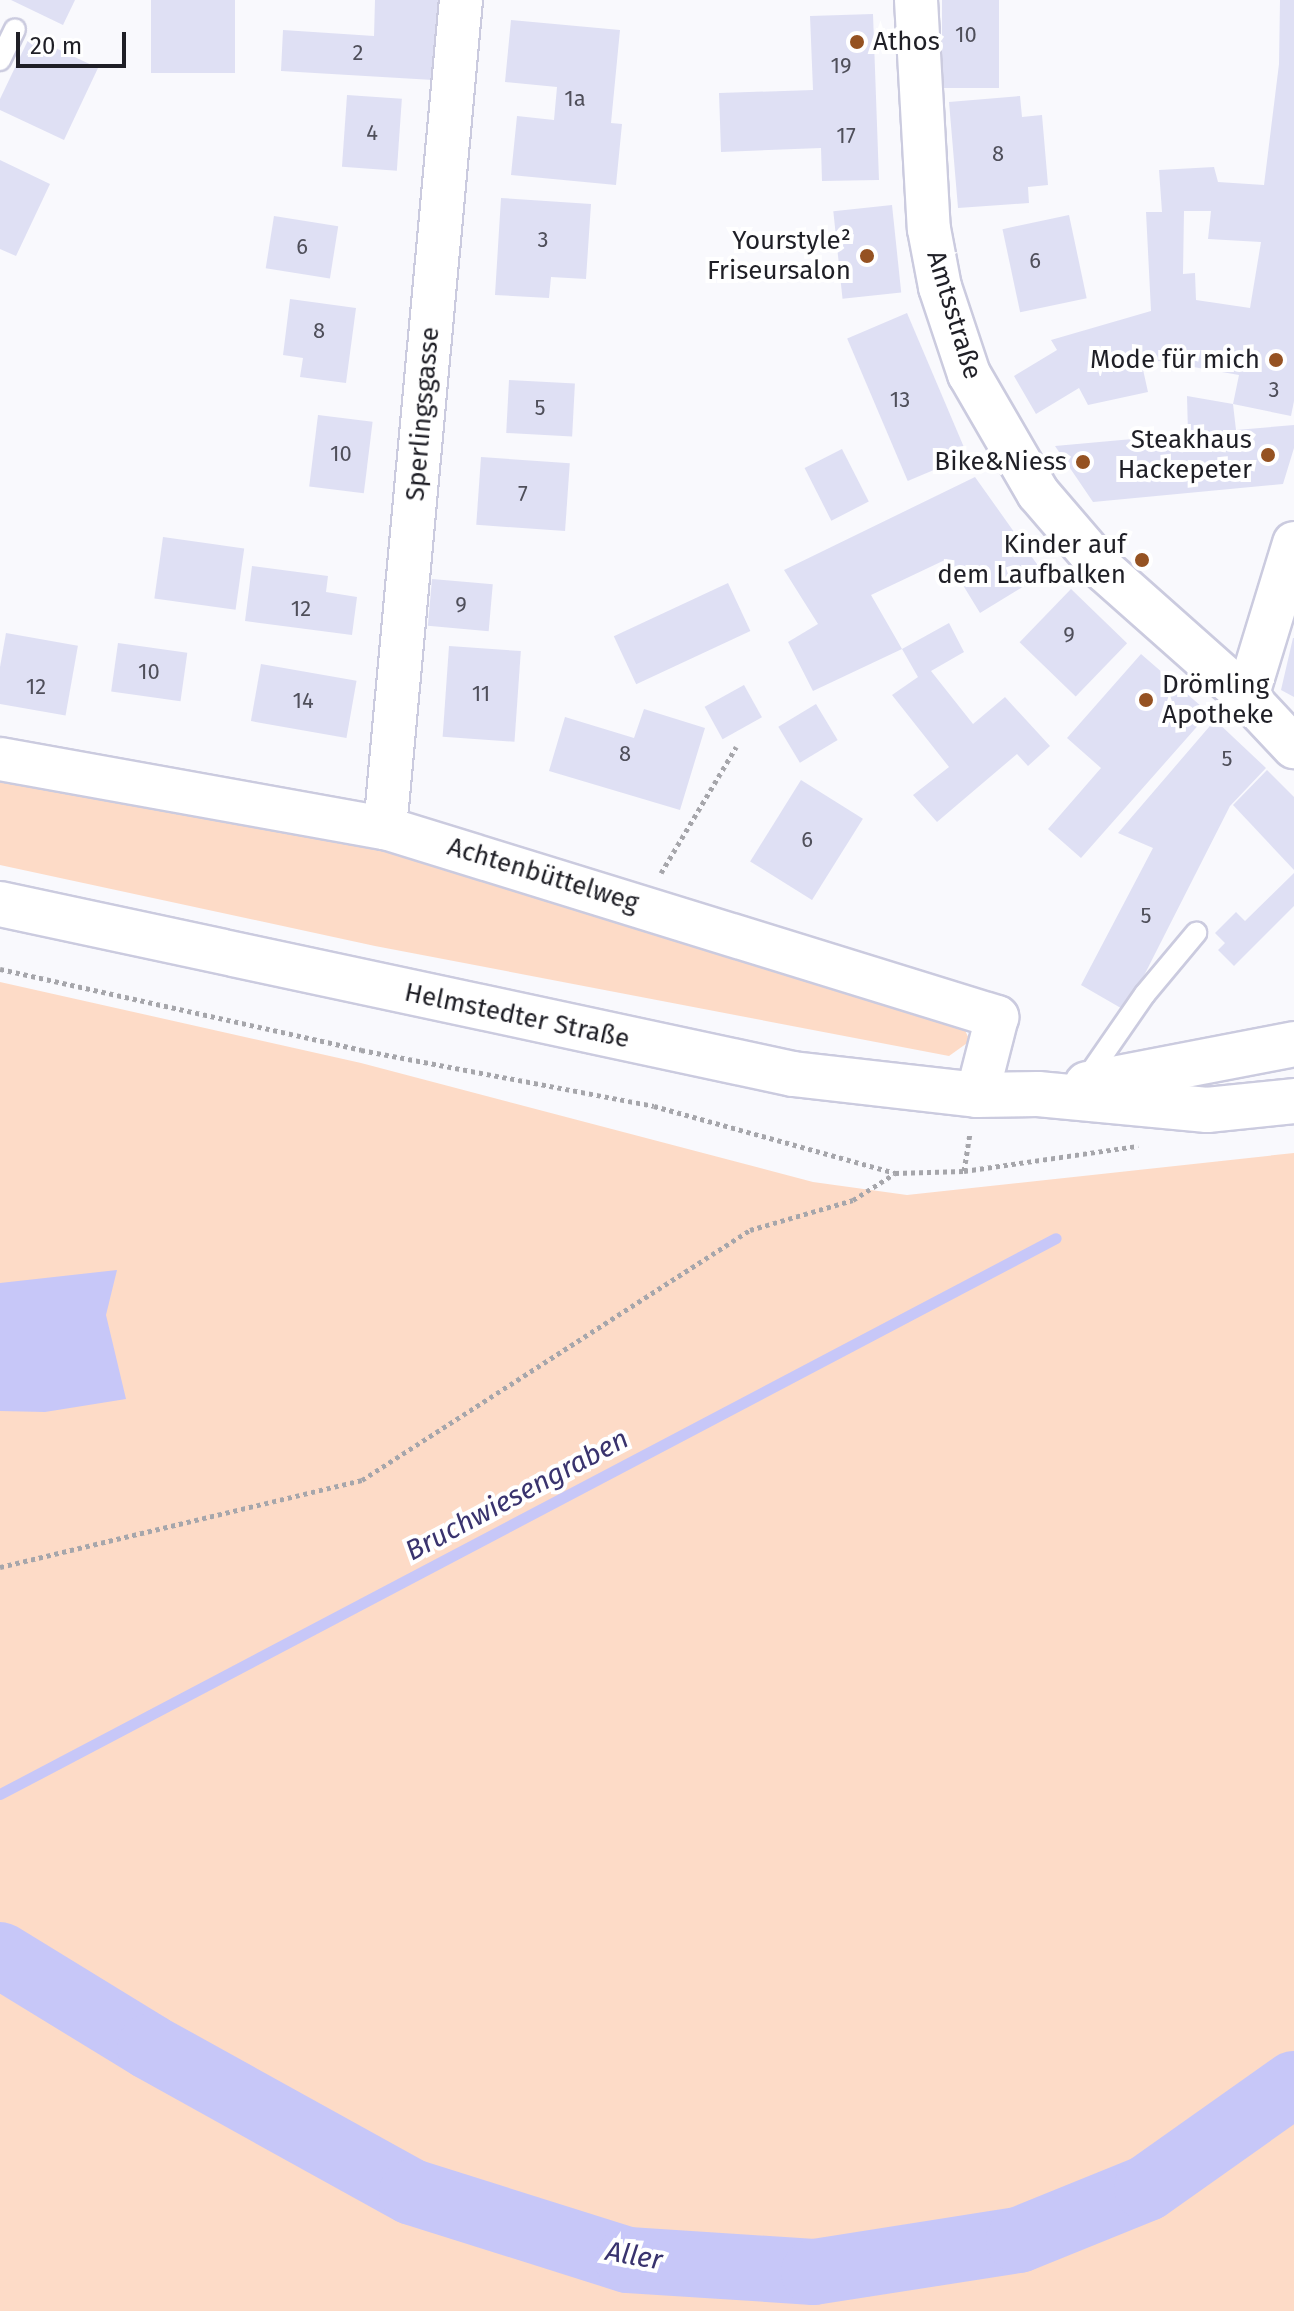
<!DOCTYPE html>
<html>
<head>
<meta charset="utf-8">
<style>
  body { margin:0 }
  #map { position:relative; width:1294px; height:2311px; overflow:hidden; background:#f9f9fd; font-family:"Fira Sans",sans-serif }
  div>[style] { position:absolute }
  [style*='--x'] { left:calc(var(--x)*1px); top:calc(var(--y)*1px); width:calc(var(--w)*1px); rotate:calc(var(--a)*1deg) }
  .green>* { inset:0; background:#fddbc7 }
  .water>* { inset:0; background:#c7c7f8 }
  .stream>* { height:11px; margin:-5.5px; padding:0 5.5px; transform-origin:5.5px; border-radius:5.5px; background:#c7c7f8 }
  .river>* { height:66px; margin:-33px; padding:0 33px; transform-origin:33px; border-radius:33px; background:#c7c7f8 }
  .building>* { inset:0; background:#dfe0f4; transform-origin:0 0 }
  .path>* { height:5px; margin-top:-2.5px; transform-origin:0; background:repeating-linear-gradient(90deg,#a6a6ab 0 4px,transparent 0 8px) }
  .roads { filter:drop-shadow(2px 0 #cbcbdf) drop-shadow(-2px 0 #cbcbdf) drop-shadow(0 2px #cbcbdf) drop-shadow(0 -2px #cbcbdf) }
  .lane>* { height:20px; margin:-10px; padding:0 10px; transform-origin:10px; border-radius:10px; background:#fff }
  .street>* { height:42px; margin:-21px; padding:0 21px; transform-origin:21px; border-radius:21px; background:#fff }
  .primary>* { height:44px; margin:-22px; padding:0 22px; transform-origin:22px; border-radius:22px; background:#fff }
  .dots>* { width:22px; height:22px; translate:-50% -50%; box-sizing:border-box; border:4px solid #fff; border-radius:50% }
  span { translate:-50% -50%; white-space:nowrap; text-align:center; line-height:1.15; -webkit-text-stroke:8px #fff; paint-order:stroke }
  .number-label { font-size:22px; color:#4f4f5a }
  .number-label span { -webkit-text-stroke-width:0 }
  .poi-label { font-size:26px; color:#1f1f26 }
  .left { translate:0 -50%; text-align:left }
  .right { translate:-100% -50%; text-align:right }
  .street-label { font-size:26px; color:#1f1f26 }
  .water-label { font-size:28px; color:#39336e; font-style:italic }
  .scale { position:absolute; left:16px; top:32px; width:110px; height:36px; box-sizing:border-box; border:4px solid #1f1f26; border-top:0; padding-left:10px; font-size:24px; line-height:28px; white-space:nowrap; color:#1f1f26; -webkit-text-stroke:6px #fff; paint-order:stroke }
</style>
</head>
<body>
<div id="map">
  <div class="green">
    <div style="clip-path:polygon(0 775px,398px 844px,956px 1011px,970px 1041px,949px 1056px,375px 946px,0 865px)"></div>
    <div style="clip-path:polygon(0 982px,361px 1063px,813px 1182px,907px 1195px,1294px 1153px,1294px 2311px,0 2311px)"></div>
  </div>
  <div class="water">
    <div style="clip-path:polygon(117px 1270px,106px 1315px,126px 1399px,45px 1412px,0 1411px,0 1283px)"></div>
  </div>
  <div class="stream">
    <div style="--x:0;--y:1794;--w:1193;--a:-27.77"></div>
  </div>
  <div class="river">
    <div style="--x:0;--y:1955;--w:176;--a:31.5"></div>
    <div style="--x:150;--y:2047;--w:299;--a:29"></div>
    <div style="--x:412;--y:2192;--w:226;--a:17.5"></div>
    <div style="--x:628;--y:2260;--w:186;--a:3.7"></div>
    <div style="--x:814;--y:2272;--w:207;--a:-8.9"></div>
    <div style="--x:1019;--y:2240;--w:138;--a:-22.1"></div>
    <div style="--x:1147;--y:2188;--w:180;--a:-35.3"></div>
  </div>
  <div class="building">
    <div style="clip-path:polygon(11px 0,75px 0,63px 25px)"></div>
    <div style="left:151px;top:0;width:84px;height:73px"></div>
    <div style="clip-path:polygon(375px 0,438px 0,433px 80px,281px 71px,283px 30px,374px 36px)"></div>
    <div style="left:942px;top:0;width:57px;height:88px"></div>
    <div style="clip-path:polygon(evenodd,1280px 0,1294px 0,1294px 401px,1291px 416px,1233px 404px,1236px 430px,1294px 425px,1294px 448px,1283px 484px,1093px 502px,1055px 446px,1188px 434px,1187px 396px,1233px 404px,1239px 375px,1159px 361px,1142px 365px,1148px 392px,1088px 405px,1079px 388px,1036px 414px,1014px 376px,1057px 350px,1051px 340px,1151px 311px,1146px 212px,1162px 212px,1159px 170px,1214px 167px,1218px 182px,1264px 185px,1279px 64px,1280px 0,1184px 211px,1211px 211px,1208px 239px,1261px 242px,1250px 308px,1196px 300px,1195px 273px,1183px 274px,1184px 211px)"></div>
    <div style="clip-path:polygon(873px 14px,879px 180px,822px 181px,821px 148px,721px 152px,719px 93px,813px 90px,810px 16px)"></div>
    <div style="clip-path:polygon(511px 20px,620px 30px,611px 123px,622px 124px,616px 185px,511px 175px,517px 116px,554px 120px,557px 87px,505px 82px)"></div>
    <div style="clip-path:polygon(30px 36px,98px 68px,64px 140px,0 110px,0 99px)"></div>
    <div style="left:347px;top:95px;width:55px;height:72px;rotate:4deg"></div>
    <div style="clip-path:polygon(1020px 96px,1022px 117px,1042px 115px,1048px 185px,1028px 187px,1029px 203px,958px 208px,949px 102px)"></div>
    <div style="clip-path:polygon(0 160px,50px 184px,16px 256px,0 249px)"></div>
    <div style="clip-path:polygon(501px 198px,591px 204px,586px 279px,551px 277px,549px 298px,495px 295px)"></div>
    <div style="left:892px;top:205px;width:88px;height:59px;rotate:84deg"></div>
    <div style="left:1069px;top:215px;width:85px;height:68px;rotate:78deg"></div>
    <div style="left:274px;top:216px;width:65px;height:53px;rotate:9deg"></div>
    <div style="clip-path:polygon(290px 299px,356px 308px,346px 383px,300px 377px,303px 358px,283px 355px)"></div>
    <div style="left:907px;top:313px;width:155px;height:65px;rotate:67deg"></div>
    <div style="left:509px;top:380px;width:66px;height:53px;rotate:3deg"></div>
    <div style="left:318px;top:415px;width:55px;height:72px;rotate:7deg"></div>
    <div style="left:842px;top:449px;width:59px;height:42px;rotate:63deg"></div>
    <div style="left:481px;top:457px;width:89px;height:68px;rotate:4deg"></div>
    <div style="clip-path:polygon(975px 477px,1044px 574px,980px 613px,947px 559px,871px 595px,902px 649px,813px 691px,788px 642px,818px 624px,784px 570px)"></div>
    <div style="left:163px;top:537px;width:82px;height:62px;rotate:8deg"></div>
    <div style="clip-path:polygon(252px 566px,328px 576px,326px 592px,357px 597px,352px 635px,245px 621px)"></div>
    <div style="left:432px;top:579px;width:61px;height:47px;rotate:5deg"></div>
    <div style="left:728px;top:583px;width:53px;height:126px;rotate:65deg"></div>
    <div style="left:1071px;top:589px;width:78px;height:74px;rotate:44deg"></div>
    <div style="clip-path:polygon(949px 623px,964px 652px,931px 671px,973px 724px,1005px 697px,1050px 746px,1028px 766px,1017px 754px,937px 822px,913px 795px,949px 767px,892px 695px,918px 677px,902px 649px)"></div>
    <div style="left:6px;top:633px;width:73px;height:71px;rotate:10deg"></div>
    <div style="clip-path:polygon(1293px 638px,1294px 638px,1294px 697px,1281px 690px)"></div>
    <div style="left:118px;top:643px;width:70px;height:49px;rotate:8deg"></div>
    <div style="left:449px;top:646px;width:72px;height:91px;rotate:4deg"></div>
    <div style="clip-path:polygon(1141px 654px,1209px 713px,1081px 858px,1048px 829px,1101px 768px,1067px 738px)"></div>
    <div style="left:261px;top:664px;width:97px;height:58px;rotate:10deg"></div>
    <div style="left:744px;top:685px;width:37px;height:45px;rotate:61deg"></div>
    <div style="left:816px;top:704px;width:42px;height:44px;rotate:59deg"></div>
    <div style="clip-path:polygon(644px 709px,705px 728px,680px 810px,549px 771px,565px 717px,634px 738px)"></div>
    <div style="clip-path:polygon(1215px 720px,1266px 768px,1230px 806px,1126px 1011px,1081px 985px,1153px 848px,1118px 833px)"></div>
    <div style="clip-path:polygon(1267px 770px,1294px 797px,1294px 870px,1233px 805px)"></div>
    <div style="left:801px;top:780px;width:73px;height:96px;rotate:32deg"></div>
    <div style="clip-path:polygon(1294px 873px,1294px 906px,1234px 966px,1218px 950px,1225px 943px,1215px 933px,1236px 912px,1245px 921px)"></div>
  </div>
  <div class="path">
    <div style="--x:661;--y:873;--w:147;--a:-59.2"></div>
    <div style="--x:0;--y:969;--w:370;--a:12.6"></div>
    <div style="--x:361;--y:1050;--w:298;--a:10.8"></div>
    <div style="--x:654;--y:1106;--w:250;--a:15.5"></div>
    <div style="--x:895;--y:1173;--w:69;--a:-1.7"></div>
    <div style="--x:964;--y:1171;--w:176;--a:-8.2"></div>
    <div style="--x:964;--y:1171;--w:39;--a:-81"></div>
    <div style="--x:0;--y:1567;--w:372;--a:-13.5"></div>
    <div style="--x:362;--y:1480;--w:462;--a:-32.8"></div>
    <div style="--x:750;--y:1230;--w:107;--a:-16.2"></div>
    <div style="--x:853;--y:1200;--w:49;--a:-32.4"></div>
  </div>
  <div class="roads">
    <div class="lane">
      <div style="--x:0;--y:60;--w:34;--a:-64"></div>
      <div style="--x:1084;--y:1082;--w:107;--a:-55.3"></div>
      <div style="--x:1145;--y:994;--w:80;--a:-50.1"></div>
    </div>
    <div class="street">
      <div style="--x:916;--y:0;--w:229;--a:86.8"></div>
      <div style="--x:929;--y:229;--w:59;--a:79.3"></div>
      <div style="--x:940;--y:287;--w:92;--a:71.6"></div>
      <div style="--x:969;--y:374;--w:138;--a:59.9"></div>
      <div style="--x:1038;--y:493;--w:103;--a:49.3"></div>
      <div style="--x:1105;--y:571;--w:190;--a:41.6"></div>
      <div style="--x:1247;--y:697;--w:69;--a:46.8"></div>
      <div style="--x:1247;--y:697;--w:161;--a:-73"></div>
      <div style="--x:0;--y:759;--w:391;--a:10.2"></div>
      <div style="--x:385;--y:828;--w:641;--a:17.16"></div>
      <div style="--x:997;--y:1017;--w:81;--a:104.4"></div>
      <div style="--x:385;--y:828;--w:831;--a:-84.76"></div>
    </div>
    <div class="primary">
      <div style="--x:0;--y:904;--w:811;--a:12.1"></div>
      <div style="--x:793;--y:1074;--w:185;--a:6.5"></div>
      <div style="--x:977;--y:1095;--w:61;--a:-0.9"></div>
      <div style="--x:1038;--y:1094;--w:170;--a:5.4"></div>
      <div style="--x:1207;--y:1110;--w:87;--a:-5.9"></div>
      <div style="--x:1087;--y:1084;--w:211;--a:-10.9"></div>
    </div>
  </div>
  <div class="dots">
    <div style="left:857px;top:42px;background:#955222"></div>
    <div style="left:867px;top:256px;background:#955222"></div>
    <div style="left:1276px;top:360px;background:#955222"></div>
    <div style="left:1268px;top:455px;background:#955222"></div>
    <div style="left:1083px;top:462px;background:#955222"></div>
    <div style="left:1142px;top:560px;background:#955222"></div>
    <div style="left:1146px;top:700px;background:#955222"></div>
  </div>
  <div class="number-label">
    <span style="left:966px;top:35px">10</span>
    <span style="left:358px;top:53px">2</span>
    <span style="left:841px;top:66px">19</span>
    <span style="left:575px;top:99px">1a</span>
    <span style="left:372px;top:133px">4</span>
    <span style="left:846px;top:136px">17</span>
    <span style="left:998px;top:154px">8</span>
    <span style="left:543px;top:240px">3</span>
    <span style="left:302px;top:247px">6</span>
    <span style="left:1035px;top:261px">6</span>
    <span style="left:319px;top:331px">8</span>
    <span style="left:1274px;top:390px">3</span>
    <span style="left:900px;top:400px">13</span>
    <span style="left:540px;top:408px">5</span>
    <span style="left:341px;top:454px">10</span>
    <span style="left:523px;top:494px">7</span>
    <span style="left:461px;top:605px">9</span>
    <span style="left:301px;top:609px">12</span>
    <span style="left:1069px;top:635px">9</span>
    <span style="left:149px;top:672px">10</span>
    <span style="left:36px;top:687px">12</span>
    <span style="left:481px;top:694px">11</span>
    <span style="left:303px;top:701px">14</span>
    <span style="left:625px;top:754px">8</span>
    <span style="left:1227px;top:759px">5</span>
    <span style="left:807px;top:840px">6</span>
    <span style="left:1146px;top:916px">5</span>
  </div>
  <div class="poi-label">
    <span class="left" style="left:873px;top:42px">Athos</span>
    <span class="right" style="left:851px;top:256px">Yourstyle²<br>Friseursalon</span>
    <span class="right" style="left:1260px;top:360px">Mode für mich</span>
    <span class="right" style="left:1252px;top:455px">Steakhaus<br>Hackepeter</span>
    <span class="right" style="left:1067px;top:462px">Bike&amp;Niess</span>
    <span class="right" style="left:1126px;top:560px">Kinder auf<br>dem Laufbalken</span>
    <span class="left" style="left:1162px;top:700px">Drömling<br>Apotheke</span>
  </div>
  <div class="street-label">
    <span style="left:954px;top:315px;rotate:73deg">Amtsstraße</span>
    <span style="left:423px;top:414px;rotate:-85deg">Sperlingsgasse</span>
    <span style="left:543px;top:875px;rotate:17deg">Achtenbüttelweg</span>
    <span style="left:517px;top:1016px;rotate:12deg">Helmstedter Straße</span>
  </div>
  <div class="water-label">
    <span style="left:517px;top:1495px;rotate:-28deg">Bruchwiesengraben</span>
    <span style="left:634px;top:2256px;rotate:10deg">Aller</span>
  </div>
  <div class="scale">20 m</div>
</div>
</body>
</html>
